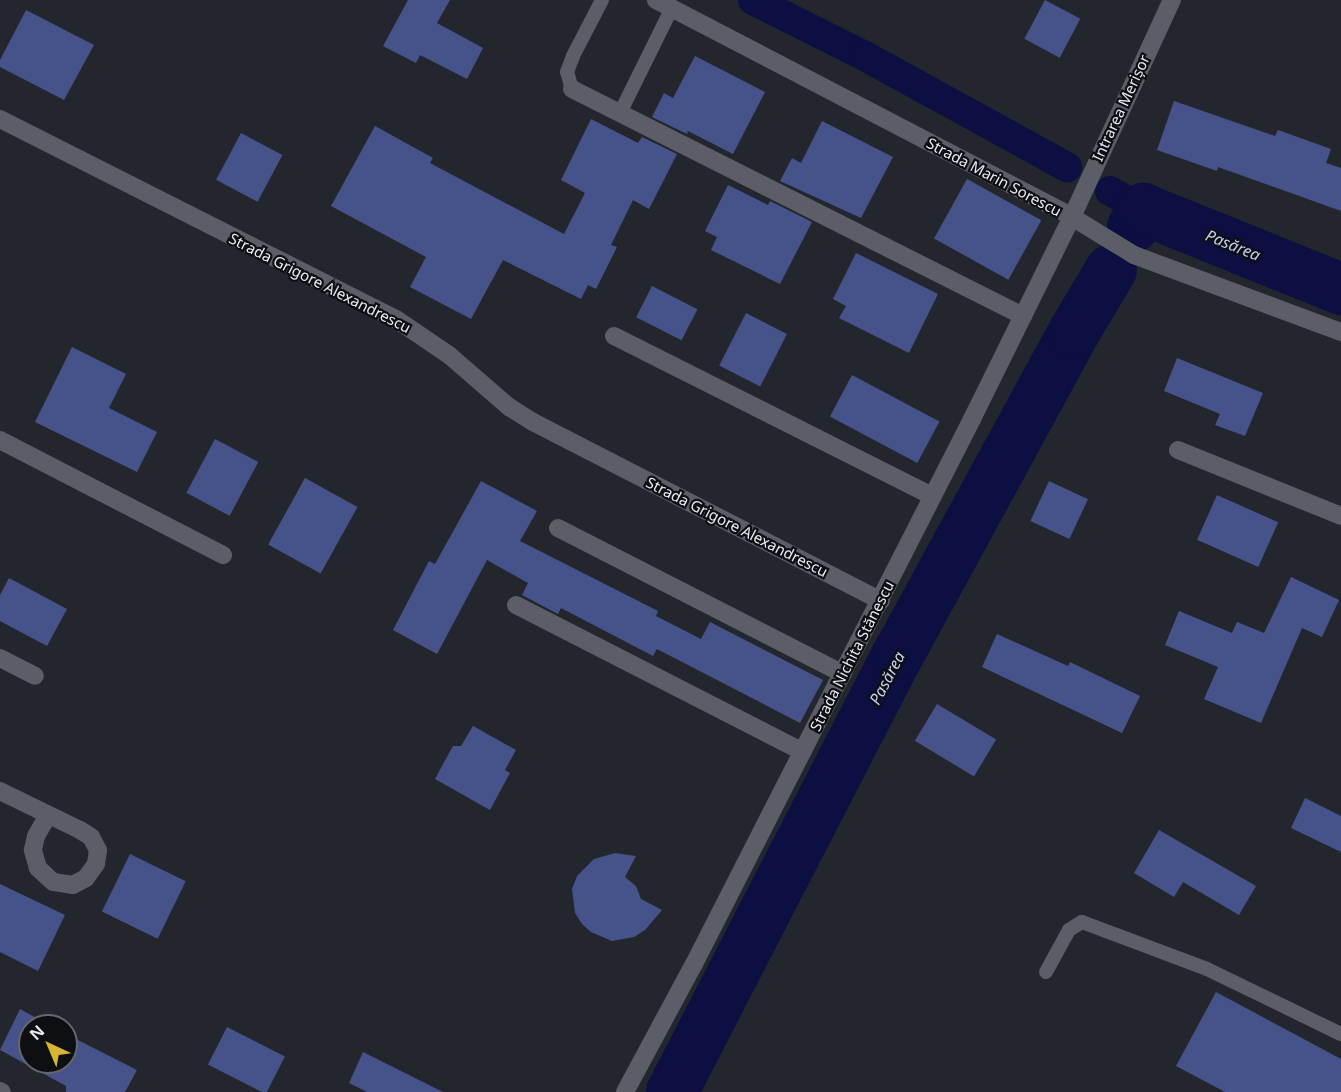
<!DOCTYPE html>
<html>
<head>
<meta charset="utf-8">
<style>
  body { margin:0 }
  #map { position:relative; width:1341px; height:1092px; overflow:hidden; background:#24262e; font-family:"Noto Sans",sans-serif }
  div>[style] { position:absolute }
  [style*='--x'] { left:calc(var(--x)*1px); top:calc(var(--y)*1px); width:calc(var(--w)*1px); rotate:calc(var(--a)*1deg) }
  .canal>* { height:30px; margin:-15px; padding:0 15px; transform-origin:15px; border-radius:15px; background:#0c0f41 }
  .river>* { height:52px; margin:-26px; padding:0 26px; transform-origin:26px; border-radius:26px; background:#0c0f41 }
  .building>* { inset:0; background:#46538b; transform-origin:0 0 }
  .lane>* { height:14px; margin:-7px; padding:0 7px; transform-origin:7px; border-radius:7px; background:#5c5e67 }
  .street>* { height:18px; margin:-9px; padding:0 9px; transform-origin:9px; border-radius:9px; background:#5c5e67 }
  span { translate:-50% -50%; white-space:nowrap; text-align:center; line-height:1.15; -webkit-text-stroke:4.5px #0e0f13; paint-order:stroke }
  .street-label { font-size:15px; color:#e9eaf0 }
  .water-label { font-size:16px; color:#c4cef0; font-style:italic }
  .north { position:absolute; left:18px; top:1014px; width:60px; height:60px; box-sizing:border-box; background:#0e0f13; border:2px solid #66676b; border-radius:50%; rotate:316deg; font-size:16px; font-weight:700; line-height:24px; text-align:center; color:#e9eaf0 }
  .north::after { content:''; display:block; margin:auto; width:21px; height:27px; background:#d7b434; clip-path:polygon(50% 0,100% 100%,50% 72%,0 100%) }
</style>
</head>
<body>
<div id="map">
  <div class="canal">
    <div style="--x:753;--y:0;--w:123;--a:26.6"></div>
    <div style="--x:863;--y:55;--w:233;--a:28.8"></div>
    <div style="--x:1110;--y:191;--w:38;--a:29"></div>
  </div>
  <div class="river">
    <div style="--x:1133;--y:227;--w:21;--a:-61"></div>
    <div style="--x:1143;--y:209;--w:214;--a:22"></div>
    <div style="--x:672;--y:1092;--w:494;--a:-62.7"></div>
    <div style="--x:899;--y:653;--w:366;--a:-61.4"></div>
    <div style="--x:1074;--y:332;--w:72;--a:-59.2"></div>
  </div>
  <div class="building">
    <div style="clip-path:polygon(408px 0,450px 0,437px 23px,483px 48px,467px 79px,420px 55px,416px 63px,383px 46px)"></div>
    <div style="left:1045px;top:0;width:40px;height:44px;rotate:28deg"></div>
    <div style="clip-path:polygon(26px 10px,94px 45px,64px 100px,0 67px,0 60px)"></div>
    <div style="clip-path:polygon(695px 56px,765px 92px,733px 154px,688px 131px,687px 134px,652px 117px,664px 93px,673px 98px)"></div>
    <div style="clip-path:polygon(1174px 101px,1275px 136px,1278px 130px,1331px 149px,1326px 163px,1341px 168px,1341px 211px,1218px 167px,1217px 171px,1157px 150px)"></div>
    <div style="clip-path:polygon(591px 119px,638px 143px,642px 137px,677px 154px,649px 209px,633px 200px,611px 245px,617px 247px,596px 289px,588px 285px,581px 299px,503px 260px,471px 319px,410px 287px,426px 257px,331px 206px,375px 126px,433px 158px,430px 163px,564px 234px,585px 193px,561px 180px)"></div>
    <div style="clip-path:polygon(822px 121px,893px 157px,861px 218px,780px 181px,792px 158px,801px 163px)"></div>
    <div style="left:241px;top:133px;width:47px;height:53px;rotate:28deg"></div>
    <div style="left:967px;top:179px;width:85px;height:68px;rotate:29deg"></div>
    <div style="clip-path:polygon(728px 185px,768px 205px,770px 201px,812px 222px,780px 284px,711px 250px,717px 237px,705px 231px)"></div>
    <div style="clip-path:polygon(856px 253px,938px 294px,909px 353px,839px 318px,846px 306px,833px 299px)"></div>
    <div style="left:652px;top:286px;width:51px;height:35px;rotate:27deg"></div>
    <div style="left:746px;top:313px;width:46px;height:59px;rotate:27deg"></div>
    <div style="clip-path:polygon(72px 347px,126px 374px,109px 408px,157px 432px,137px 472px,35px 422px)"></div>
    <div style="clip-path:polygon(1177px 358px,1263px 393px,1245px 436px,1215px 425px,1220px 414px,1164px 391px)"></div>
    <div style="left:852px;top:375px;width:99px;height:47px;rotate:28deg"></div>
    <div style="left:215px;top:439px;width:49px;height:61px;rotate:28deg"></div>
    <div style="left:305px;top:478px;width:60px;height:76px;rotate:29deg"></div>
    <div style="clip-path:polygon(481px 481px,537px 511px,520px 541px,658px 611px,656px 616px,701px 639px,710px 622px,823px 680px,800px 723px,657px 649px,653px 656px,561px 608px,558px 614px,522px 595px,528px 583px,487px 560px,437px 654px,393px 630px,429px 561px,435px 564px)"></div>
    <div style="left:1049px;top:481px;width:43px;height:44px;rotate:25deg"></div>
    <div style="left:1217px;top:495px;width:67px;height:49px;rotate:24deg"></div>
    <div style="clip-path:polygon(1291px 577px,1339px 600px,1322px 637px,1302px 628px,1261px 723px,1204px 699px,1218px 667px,1165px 645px,1179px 611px,1232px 633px,1237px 622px,1264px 633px)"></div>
    <div style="clip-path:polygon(9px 578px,67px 609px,47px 646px,0 621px,0 595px)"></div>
    <div style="clip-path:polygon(997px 634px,1068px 666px,1070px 662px,1140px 696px,1122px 733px,982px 667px)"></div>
    <div style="left:937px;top:704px;width:69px;height:43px;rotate:31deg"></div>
    <div style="clip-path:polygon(473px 726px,516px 750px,505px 770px,510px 773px,490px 810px,435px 779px,453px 746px,461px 746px)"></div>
    <div style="clip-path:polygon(1305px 798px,1341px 816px,1341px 852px,1291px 828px)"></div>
    <div style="clip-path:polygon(1159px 830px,1256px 886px,1239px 915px,1183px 882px,1174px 897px,1134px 873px)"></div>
    <div style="clip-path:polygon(615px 853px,636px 856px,625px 877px,636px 886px,641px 899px,662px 910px,645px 930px,634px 937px,612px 941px,591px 932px,582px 924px,575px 913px,572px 889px,577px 876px,594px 859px)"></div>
    <div style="left:130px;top:854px;width:62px;height:64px;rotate:26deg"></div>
    <div style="clip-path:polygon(0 884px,65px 915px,38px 971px,0 952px)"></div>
    <div style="clip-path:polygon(1216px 992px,1341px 1059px,1341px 1092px,1225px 1092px,1176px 1066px)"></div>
    <div style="clip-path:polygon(20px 1009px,51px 1026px,30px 1026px,30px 1062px,66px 1062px,66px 1034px,137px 1070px,125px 1092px,66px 1092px,66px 1086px,0 1050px)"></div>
    <div style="left:227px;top:1027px;width:65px;height:42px;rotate:27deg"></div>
    <div style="clip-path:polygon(363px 1052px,443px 1092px,367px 1092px,349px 1083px)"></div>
  </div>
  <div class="lane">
    <div style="--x:572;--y:89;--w:18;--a:-106"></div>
    <div style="--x:567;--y:72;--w:17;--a:-69"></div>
    <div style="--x:573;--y:56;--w:63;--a:-62.6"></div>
    <div style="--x:620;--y:113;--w:117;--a:-63.7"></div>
    <div style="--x:1046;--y:972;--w:48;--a:-61.3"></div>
    <div style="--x:1069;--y:930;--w:15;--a:-32"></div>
    <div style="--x:1082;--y:922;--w:134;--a:20.6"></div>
    <div style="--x:1207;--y:969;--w:149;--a:25.9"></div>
  </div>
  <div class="street">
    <div style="--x:656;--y:0;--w:469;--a:27.5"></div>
    <div style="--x:1072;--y:217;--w:73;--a:31.5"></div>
    <div style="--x:1134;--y:255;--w:221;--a:20.4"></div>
    <div style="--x:572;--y:89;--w:505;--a:26.72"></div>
    <div style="--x:0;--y:119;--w:444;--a:26.8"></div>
    <div style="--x:396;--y:319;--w:64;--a:34.2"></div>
    <div style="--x:449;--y:355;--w:79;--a:40.9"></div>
    <div style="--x:509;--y:407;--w:28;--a:32"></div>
    <div style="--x:533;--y:422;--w:391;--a:27.2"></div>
    <div style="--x:614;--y:336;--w:356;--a:26.7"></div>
    <div style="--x:0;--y:440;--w:251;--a:27.3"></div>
    <div style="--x:1178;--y:450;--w:176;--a:22"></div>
    <div style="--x:558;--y:528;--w:320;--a:27.1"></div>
    <div style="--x:516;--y:605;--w:322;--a:27.1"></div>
    <div style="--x:0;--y:658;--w:39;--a:27"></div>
    <div style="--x:0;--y:791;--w:89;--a:26"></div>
    <div style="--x:80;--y:830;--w:13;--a:32"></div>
    <div style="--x:91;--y:837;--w:15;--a:62"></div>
    <div style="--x:98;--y:850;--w:14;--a:98"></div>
    <div style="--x:96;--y:864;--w:17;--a:126"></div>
    <div style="--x:86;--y:878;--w:15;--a:152"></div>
    <div style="--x:73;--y:885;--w:20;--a:-171"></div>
    <div style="--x:53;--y:882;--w:21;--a:-137"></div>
    <div style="--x:38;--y:868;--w:19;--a:-106"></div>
    <div style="--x:33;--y:850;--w:14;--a:-78"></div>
    <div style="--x:36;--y:836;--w:24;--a:-60"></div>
    <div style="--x:0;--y:1091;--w:2;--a:27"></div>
    <div style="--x:625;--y:1092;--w:145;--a:-61.7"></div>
    <div style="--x:694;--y:964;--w:612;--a:-62.97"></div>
    <div style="--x:972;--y:419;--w:225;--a:-63.7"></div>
    <div style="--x:1072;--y:217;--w:239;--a:-65.3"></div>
  </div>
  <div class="street-label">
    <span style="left:1121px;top:108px;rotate:-65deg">Intrarea Merișor</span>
    <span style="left:994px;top:177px;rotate:28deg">Strada Marin Sorescu</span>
    <span style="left:320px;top:283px;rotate:27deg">Strada Grigore Alexandrescu</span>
    <span style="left:737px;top:527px;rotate:27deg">Strada Grigore Alexandrescu</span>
    <span style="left:852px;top:656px;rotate:-63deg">Strada Nichita Stănescu</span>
  </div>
  <div class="water-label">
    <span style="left:1233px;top:245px;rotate:22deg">Pasărea</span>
    <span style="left:887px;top:678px;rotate:-62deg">Pasărea</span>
  </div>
  <div class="north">N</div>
</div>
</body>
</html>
